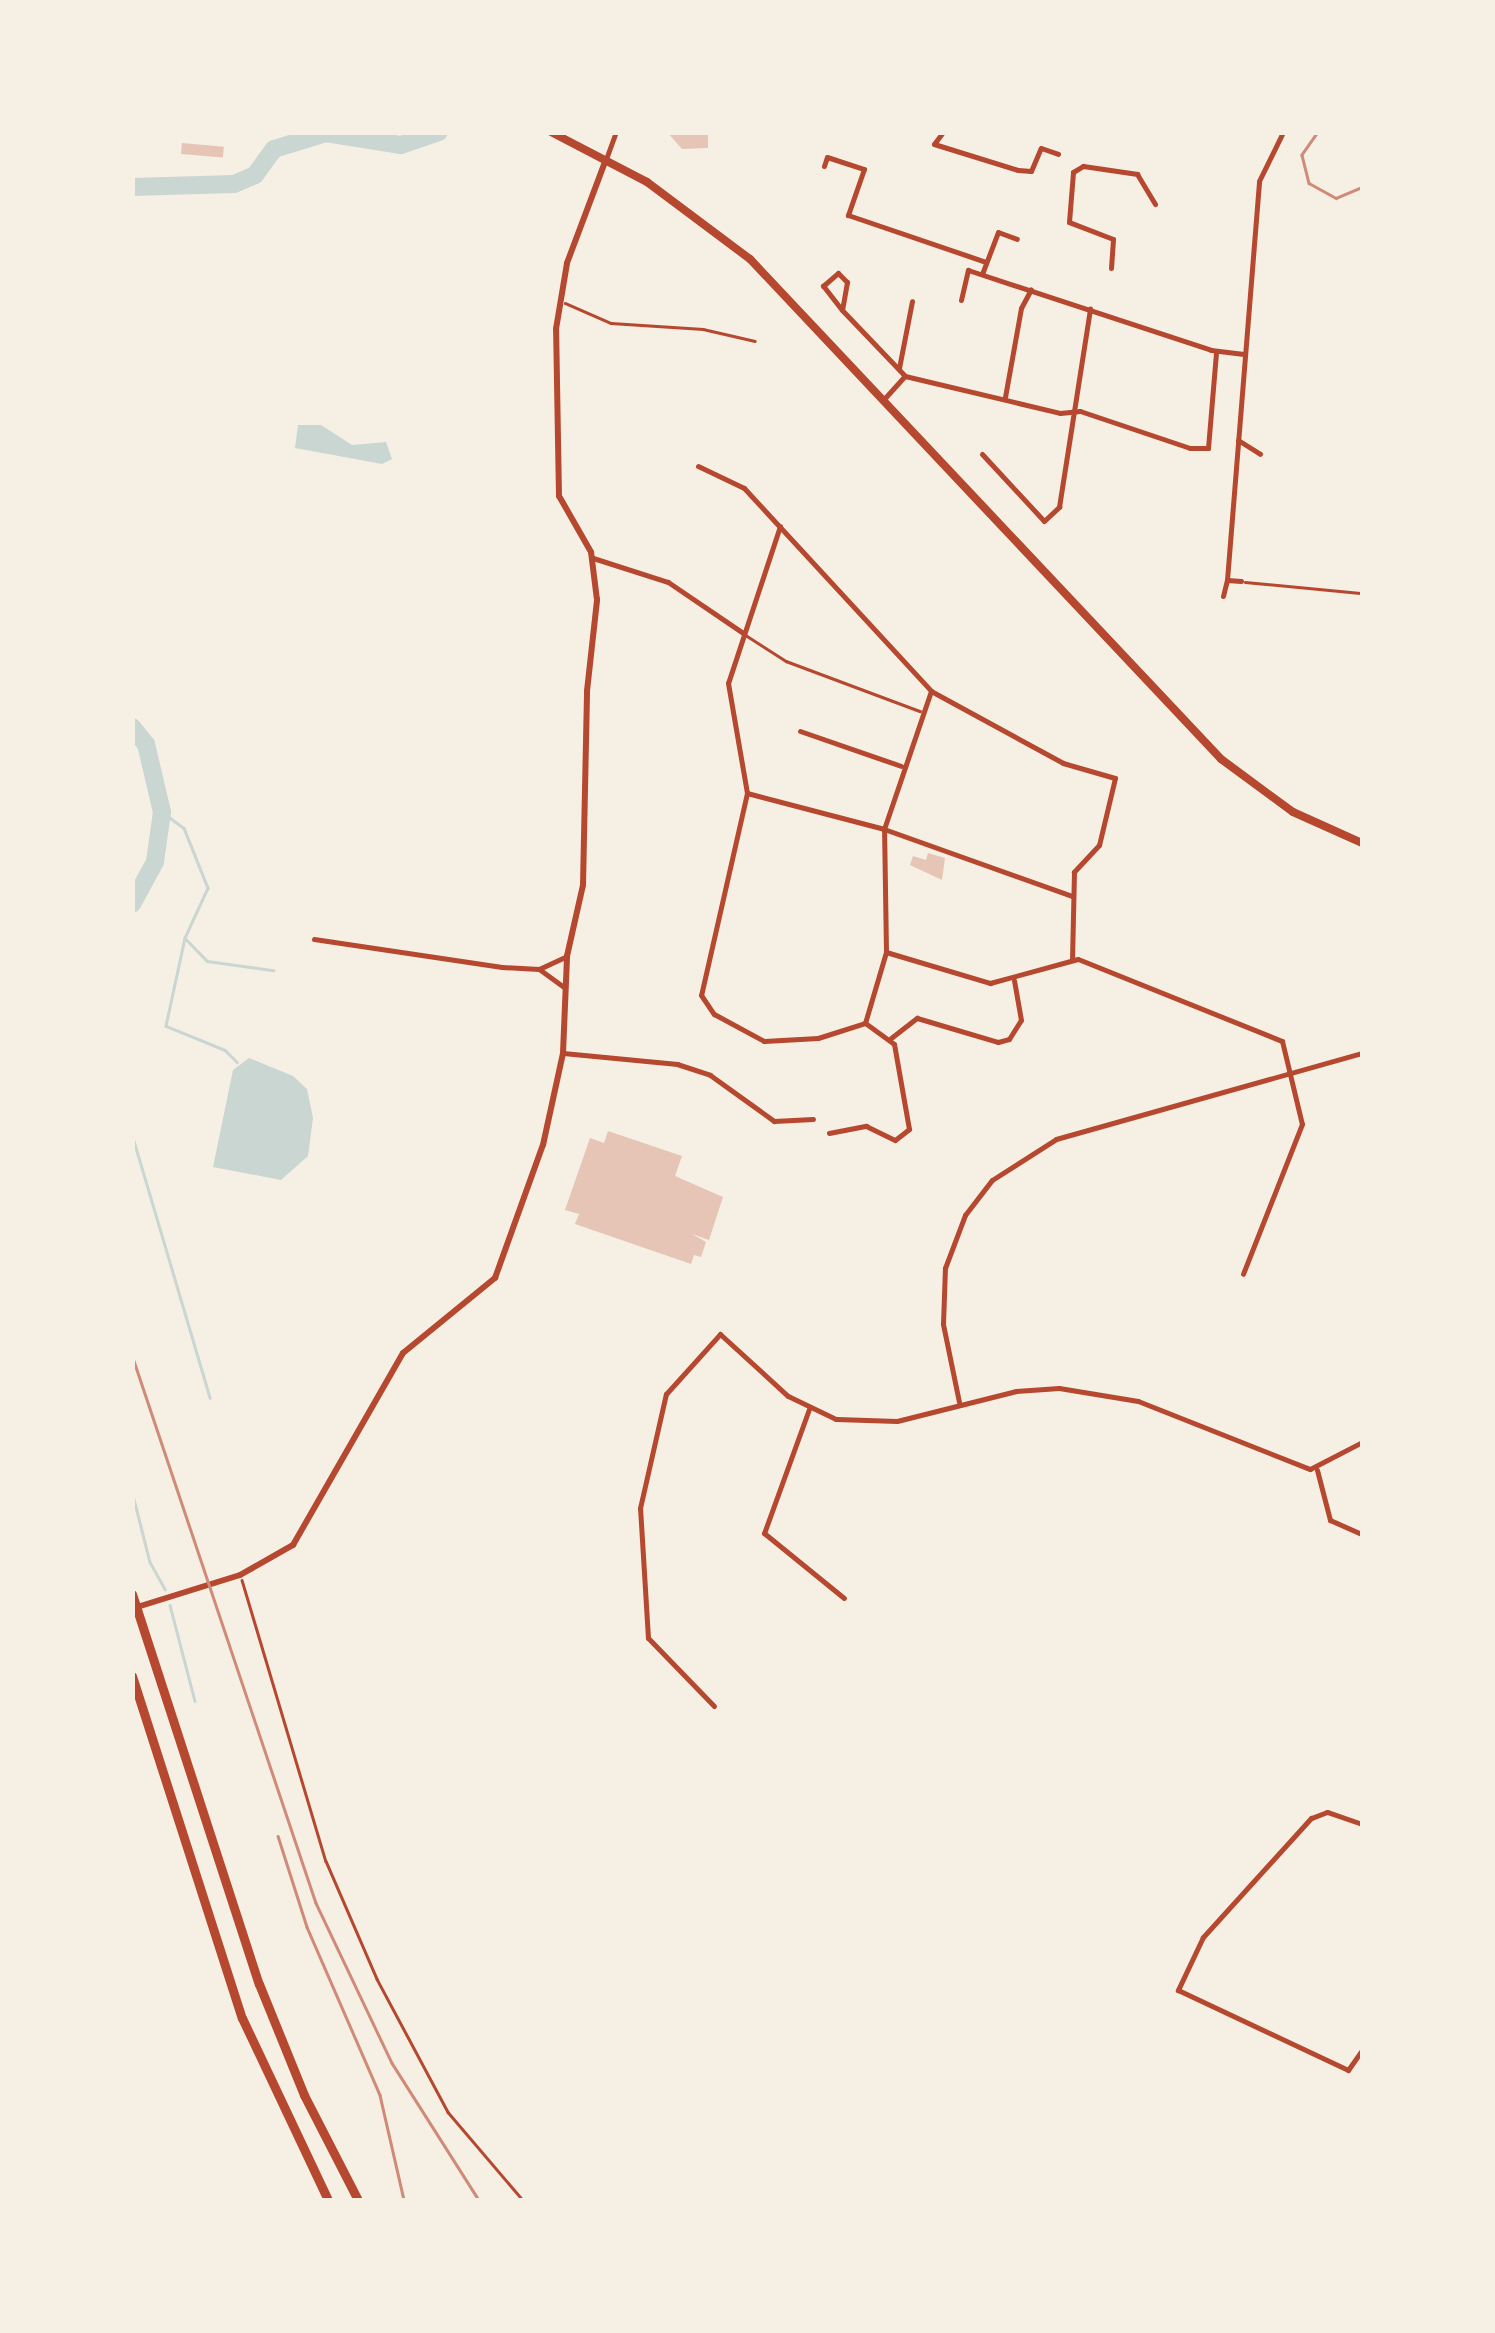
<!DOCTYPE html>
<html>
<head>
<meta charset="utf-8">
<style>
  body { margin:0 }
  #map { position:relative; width:1495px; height:2333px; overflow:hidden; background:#f6efe4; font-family:"Work Sans",sans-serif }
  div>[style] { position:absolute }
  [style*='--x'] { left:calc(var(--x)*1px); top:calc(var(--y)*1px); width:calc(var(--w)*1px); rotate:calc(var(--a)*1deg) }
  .water>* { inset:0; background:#c9d6d2 }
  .stream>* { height:2.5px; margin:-1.25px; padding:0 1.25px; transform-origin:1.25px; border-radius:1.25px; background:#c9d6d2 }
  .river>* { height:18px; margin:-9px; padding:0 9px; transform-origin:9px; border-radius:9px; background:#c9d6d2 }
  .building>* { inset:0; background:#e6c5b7; transform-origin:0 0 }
  .path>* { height:2.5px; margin:-1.25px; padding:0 1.25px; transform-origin:1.25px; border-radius:1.25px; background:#b5482f }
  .service>* { height:2.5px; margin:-1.25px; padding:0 1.25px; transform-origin:1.25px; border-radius:1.25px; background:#b5482f }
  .minor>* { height:5px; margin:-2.5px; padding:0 2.5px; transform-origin:2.5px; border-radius:2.5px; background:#b5482f }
  .tertiary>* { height:6px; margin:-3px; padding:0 3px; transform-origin:3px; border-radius:3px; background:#b5482f }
  .secondary>* { height:8px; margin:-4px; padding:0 4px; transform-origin:4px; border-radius:4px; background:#b5482f }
  .motorway>* { height:9px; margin:-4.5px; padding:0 4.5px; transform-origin:4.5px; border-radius:4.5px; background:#b5482f }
  .tram>* { height:2.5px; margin:-1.25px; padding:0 1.25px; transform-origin:1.25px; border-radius:1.25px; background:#cf8b77 }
  .rail>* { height:2.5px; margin:-1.25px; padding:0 1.25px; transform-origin:1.25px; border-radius:1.25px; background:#cf8b77 }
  span { translate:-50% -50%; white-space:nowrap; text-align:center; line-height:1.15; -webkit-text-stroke:9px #f6efe4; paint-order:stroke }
  .frame { position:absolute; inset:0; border:135px solid #f6efe4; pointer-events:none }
</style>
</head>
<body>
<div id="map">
  <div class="water">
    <div style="clip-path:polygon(298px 425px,321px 425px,352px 445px,386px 442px,392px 459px,382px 464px,295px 448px)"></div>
    <div style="clip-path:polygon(249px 1058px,293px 1076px,307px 1089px,313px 1118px,308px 1156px,281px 1180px,213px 1167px,233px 1070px)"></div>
  </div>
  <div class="stream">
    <div style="--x:162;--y:812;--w:27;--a:36"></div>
    <div style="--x:184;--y:828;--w:65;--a:68.2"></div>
    <div style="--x:208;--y:888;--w:55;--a:114.7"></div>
    <div style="--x:185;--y:938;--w:90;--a:102.2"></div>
    <div style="--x:166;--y:1026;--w:64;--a:22.1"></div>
    <div style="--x:225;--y:1050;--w:17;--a:45"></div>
    <div style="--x:186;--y:939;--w:30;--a:46"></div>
    <div style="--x:207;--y:961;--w:67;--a:7.8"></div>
    <div style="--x:132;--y:1134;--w:275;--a:73.5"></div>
    <div style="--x:132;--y:1491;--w:73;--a:75.8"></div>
    <div style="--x:150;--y:1562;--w:31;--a:61"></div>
    <div style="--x:170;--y:1605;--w:99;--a:75.4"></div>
  </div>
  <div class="river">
    <div style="--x:132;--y:187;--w:102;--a:-1.7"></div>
    <div style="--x:234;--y:184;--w:23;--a:-23"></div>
    <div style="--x:255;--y:175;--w:32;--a:-54"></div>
    <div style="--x:274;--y:149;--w:54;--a:-17.1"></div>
    <div style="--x:326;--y:133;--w:76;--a:9.1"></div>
    <div style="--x:401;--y:145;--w:40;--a:-18.9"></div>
    <div style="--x:132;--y:727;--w:22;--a:51"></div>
    <div style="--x:146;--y:744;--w:70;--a:76.8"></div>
    <div style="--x:162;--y:812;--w:50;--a:98"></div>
    <div style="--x:155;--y:862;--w:48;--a:118.7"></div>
  </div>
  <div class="building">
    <div style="clip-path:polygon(667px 132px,708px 132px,708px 148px,682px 149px)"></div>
    <div style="left:182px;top:143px;width:42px;height:11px;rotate:5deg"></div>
    <div style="clip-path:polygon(928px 853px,945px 858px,942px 880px,910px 865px,913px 856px,926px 860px)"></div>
    <div style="clip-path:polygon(608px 1131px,682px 1156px,675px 1176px,723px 1197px,709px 1240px,692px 1234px,706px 1242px,701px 1257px,694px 1255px,691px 1264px,575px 1224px,579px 1214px,565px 1210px,590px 1138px,604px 1143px)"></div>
  </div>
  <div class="path">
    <div style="--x:242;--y:1580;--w:293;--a:73.4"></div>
    <div style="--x:326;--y:1861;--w:129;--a:66.6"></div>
    <div style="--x:377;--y:1979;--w:151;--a:61.9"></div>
    <div style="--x:448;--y:2112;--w:116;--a:49.6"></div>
  </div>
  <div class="service">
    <div style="--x:565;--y:303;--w:50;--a:23.5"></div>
    <div style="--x:611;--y:323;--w:92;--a:3.7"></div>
    <div style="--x:703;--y:329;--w:53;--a:13"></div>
    <div style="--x:1245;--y:582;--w:118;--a:5.4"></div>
    <div style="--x:744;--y:634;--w:50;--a:32.7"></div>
    <div style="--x:786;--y:661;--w:143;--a:20.5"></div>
  </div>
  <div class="minor">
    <div style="--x:943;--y:132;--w:15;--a:127"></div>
    <div style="--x:934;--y:144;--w:88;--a:17.2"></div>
    <div style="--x:1018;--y:170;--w:13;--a:4"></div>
    <div style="--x:1031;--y:171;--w:25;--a:-67"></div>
    <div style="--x:1041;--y:148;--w:18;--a:19"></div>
    <div style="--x:606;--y:159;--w:29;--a:-70"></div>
    <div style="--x:824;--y:166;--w:9;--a:-72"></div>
    <div style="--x:827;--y:157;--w:39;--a:18"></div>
    <div style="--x:864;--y:169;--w:49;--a:109.2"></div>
    <div style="--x:848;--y:215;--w:146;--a:18.8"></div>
    <div style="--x:1111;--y:268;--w:29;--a:-86"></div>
    <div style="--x:1113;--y:239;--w:47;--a:-158.9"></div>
    <div style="--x:1069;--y:222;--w:50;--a:-85.4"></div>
    <div style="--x:1073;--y:172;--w:12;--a:-31"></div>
    <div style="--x:1083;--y:166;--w:55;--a:8.4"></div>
    <div style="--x:1137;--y:174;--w:35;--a:59"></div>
    <div style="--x:838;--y:273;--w:13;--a:45"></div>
    <div style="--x:847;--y:282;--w:28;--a:100"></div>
    <div style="--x:842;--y:310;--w:31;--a:-128"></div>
    <div style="--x:823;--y:286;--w:20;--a:-41"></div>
    <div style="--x:982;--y:274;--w:45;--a:-69.1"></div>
    <div style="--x:998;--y:232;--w:20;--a:20"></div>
    <div style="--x:961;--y:300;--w:31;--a:-77"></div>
    <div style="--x:968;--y:270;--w:256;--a:18.2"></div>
    <div style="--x:1211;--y:350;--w:33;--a:7"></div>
    <div style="--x:842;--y:310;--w:91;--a:46.3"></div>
    <div style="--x:905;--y:376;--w:159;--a:13.4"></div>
    <div style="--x:1060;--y:413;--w:20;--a:-6"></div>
    <div style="--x:1080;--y:411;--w:116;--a:18.6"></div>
    <div style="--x:1190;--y:448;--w:18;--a:0"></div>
    <div style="--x:1208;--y:448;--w:96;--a:-85.2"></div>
    <div style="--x:899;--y:368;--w:68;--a:-79"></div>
    <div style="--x:1005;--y:397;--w:90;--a:-79.8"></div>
    <div style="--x:1021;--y:308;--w:21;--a:-62"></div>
    <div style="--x:884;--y:399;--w:31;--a:-48"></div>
    <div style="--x:1238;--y:440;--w:26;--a:32"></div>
    <div style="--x:982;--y:454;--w:91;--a:47.2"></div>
    <div style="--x:1044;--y:521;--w:21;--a:-43"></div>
    <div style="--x:1059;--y:507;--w:201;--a:-81.1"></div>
    <div style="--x:698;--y:466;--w:51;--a:25.6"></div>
    <div style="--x:744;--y:488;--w:276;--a:47.3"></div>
    <div style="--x:931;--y:691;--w:150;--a:28.6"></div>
    <div style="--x:1063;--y:763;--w:54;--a:16.1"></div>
    <div style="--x:1115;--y:778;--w:69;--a:103.4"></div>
    <div style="--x:1099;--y:845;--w:37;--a:133"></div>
    <div style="--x:1074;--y:872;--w:86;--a:91.3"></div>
    <div style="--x:780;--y:526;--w:165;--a:108.3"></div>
    <div style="--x:728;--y:683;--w:112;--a:80.2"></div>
    <div style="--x:747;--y:793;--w:207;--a:102.8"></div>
    <div style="--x:701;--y:995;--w:23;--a:56"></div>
    <div style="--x:714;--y:1014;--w:57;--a:28.4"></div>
    <div style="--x:764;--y:1041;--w:54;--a:-3.2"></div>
    <div style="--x:818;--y:1038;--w:49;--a:-17.7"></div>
    <div style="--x:593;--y:558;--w:79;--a:17.7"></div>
    <div style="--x:668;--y:582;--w:91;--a:34.2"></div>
    <div style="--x:1241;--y:581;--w:14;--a:-176"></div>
    <div style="--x:1227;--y:580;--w:400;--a:-85.4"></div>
    <div style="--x:1259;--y:181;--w:55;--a:-63.9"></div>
    <div style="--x:1223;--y:596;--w:16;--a:-76"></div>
    <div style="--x:800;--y:731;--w:107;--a:19.1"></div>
    <div style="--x:747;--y:793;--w:142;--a:14.7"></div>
    <div style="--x:884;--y:829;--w:200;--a:19.6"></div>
    <div style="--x:314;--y:939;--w:190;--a:8.5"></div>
    <div style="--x:502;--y:967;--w:37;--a:3"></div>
    <div style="--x:539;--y:969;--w:31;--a:-25"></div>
    <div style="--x:886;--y:952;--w:109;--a:16.6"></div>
    <div style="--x:990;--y:983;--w:91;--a:-15.3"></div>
    <div style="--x:1078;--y:959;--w:220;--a:21.9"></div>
    <div style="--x:1282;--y:1041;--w:85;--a:76.5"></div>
    <div style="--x:1302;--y:1124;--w:161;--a:111.5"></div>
    <div style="--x:539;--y:969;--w:31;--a:36"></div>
    <div style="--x:865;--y:1023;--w:74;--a:-73.5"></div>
    <div style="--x:886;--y:952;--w:123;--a:-90.9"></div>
    <div style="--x:884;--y:829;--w:146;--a:-71.2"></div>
    <div style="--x:891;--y:1038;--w:33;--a:-38"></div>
    <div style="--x:917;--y:1018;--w:84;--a:16.5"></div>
    <div style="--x:998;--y:1042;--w:11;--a:-15"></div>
    <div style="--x:1009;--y:1039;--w:22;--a:-58"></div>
    <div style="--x:1021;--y:1020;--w:40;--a:-100"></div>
    <div style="--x:563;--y:1053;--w:115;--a:5.5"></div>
    <div style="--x:677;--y:1064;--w:35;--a:18"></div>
    <div style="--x:710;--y:1075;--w:79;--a:35.7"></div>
    <div style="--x:774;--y:1121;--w:39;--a:-3"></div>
    <div style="--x:829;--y:1133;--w:38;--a:-11"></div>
    <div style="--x:866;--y:1126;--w:32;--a:26"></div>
    <div style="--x:895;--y:1140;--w:18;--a:-38"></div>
    <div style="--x:909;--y:1129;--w:86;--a:-100"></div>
    <div style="--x:894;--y:1044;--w:36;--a:-144"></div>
    <div style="--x:959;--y:1402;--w:80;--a:-101.6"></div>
    <div style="--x:943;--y:1324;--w:56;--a:-88"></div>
    <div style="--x:945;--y:1268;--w:57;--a:-69.3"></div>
    <div style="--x:965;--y:1215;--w:44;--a:-52.4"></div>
    <div style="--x:992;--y:1180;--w:76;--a:-32.6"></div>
    <div style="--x:1056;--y:1139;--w:318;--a:-15.7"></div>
    <div style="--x:809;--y:1409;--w:132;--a:109.9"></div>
    <div style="--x:764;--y:1533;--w:103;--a:39.1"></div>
    <div style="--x:1317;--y:1470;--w:52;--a:75.4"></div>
    <div style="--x:1330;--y:1520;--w:35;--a:24"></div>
    <div style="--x:714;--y:1706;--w:95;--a:-134.1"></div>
    <div style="--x:648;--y:1638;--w:130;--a:-93.5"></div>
    <div style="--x:640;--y:1508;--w:117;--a:-77.2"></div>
    <div style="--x:666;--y:1394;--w:81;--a:-48"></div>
    <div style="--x:720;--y:1334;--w:92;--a:42.4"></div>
    <div style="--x:788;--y:1396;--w:53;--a:25.6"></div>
    <div style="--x:836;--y:1419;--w:61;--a:1.9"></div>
    <div style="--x:897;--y:1421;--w:123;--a:-14.1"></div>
    <div style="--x:1016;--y:1391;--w:43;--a:-4"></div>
    <div style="--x:1059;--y:1388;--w:80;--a:9.3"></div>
    <div style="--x:1138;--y:1401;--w:185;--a:21.6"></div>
    <div style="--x:1310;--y:1469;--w:59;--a:-27.4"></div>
    <div style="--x:1362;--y:1824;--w:37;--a:-161"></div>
    <div style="--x:1327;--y:1812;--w:17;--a:159"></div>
    <div style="--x:1311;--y:1818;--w:161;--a:132.2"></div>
    <div style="--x:1203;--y:1937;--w:59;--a:115.3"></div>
    <div style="--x:1178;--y:1990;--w:188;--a:25.2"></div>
    <div style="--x:1348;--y:2070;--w:24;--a:-55"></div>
  </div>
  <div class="tertiary">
    <div style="--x:134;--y:1608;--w:111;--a:-17.3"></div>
    <div style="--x:240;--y:1575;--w:61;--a:-29.5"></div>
    <div style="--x:293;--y:1545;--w:221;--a:-60.2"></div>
    <div style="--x:403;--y:1353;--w:119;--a:-39.2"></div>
    <div style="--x:495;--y:1278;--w:141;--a:-70.2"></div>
    <div style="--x:543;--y:1145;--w:94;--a:-77.7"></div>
    <div style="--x:563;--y:1053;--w:97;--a:-87.6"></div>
    <div style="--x:567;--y:956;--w:73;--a:-77.3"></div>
    <div style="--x:583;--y:885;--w:194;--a:-88.8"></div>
    <div style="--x:587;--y:691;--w:92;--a:-83.7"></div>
    <div style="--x:597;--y:600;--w:48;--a:-97.1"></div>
    <div style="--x:591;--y:552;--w:64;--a:-119.7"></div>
    <div style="--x:559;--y:496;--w:167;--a:-91"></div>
    <div style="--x:556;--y:329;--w:67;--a:-80.5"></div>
    <div style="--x:567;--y:263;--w:111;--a:-69.4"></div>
  </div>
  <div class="secondary">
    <div style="--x:551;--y:132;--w:108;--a:27.5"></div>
    <div style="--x:647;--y:182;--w:129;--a:36.8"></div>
    <div style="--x:750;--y:259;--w:687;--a:46.71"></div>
    <div style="--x:1221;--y:759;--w:89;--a:36.4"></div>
    <div style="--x:1293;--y:812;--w:76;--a:24.2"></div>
  </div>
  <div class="motorway">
    <div style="--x:132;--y:1594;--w:410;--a:72"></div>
    <div style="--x:259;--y:1984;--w:120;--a:67.9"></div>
    <div style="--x:304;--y:2095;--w:118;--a:62.8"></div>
    <div style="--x:132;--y:1676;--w:359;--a:72.2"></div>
    <div style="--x:242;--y:2018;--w:201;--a:64.7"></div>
  </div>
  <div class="tram">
    <div style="--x:1318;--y:132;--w:28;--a:125"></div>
    <div style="--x:1302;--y:155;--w:29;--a:76"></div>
    <div style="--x:1309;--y:183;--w:31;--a:29"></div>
    <div style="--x:1336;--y:198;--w:28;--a:-23"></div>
  </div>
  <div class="rail">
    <div style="--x:132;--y:1355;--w:578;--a:71.44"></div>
    <div style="--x:316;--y:1903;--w:177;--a:64.6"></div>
    <div style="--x:392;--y:2063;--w:162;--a:57.6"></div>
    <div style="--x:278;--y:1836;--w:96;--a:72.3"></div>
    <div style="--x:307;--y:1927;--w:183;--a:66.5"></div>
    <div style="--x:380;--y:2095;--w:108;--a:77.1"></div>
  </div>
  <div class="frame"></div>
</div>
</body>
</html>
